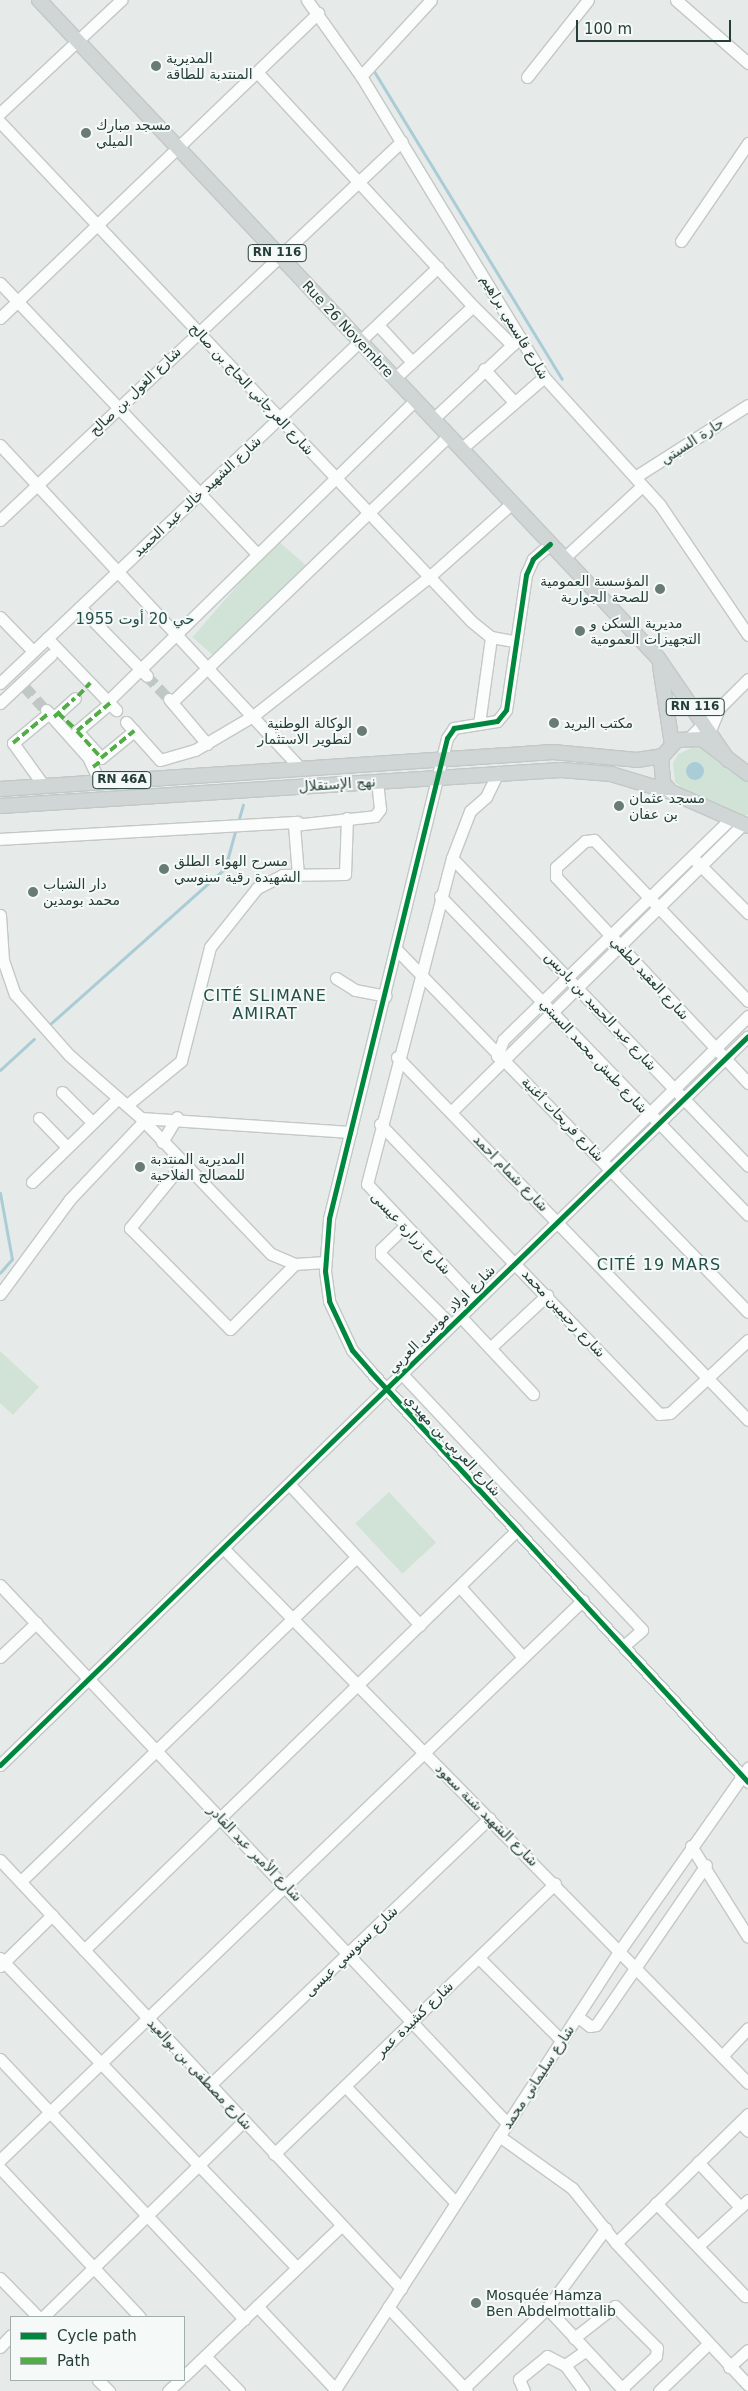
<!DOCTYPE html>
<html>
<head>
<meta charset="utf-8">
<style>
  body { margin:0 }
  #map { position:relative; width:748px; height:2391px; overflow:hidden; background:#e6ebe9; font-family:"DejaVu Sans",Vazirmatn,sans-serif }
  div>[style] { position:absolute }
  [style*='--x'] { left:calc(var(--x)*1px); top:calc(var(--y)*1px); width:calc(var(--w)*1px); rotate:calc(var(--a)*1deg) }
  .green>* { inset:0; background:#d1e3d7; transform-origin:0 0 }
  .water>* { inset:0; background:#aaccd6 }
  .round { border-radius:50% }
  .stream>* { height:3px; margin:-1.5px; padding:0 1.5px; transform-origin:1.5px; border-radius:1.5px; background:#aaccd6 }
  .minor-tunnel>* { height:11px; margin-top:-5.5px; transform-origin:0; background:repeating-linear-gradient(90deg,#bfc8c6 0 11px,transparent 0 16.5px) }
  .roads { filter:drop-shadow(1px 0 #c3c8c6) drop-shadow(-1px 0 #c3c8c6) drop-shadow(0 1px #c3c8c6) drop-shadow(0 -1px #c3c8c6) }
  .minor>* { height:11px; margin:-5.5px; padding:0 5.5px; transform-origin:5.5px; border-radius:5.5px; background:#fbfcfc }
  .major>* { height:14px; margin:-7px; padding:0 7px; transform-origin:7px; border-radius:7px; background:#cfd6d5 }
  .quiet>* { height:4px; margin-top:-2px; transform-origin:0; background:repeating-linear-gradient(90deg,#53ad46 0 8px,transparent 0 12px) }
  .cycleway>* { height:5px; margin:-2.5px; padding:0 2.5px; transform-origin:2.5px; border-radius:2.5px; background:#00873e }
  .dots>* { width:14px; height:14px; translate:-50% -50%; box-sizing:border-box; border:2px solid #f5f9f7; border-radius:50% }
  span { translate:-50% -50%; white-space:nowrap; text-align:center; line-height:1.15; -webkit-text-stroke:4px #f5f9f7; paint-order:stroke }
  .shield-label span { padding:1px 4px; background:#f5f9f7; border:1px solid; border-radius:4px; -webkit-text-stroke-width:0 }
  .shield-label { font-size:12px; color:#253e39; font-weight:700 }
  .poi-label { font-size:14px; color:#253e39 }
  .left { translate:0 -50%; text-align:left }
  .right { translate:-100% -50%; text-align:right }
  .street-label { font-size:14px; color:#253e39 }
  .neighbourhood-label { font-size:15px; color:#224f48 }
  .quarter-label { font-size:16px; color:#224f48; letter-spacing:1px }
  .legend { position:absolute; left:10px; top:2316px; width:175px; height:65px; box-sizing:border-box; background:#f5f9f7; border:1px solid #a2aeab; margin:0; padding:6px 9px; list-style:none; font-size:15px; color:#253e39 }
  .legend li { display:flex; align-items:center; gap:10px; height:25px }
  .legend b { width:25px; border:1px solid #a2aeab }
  .scale { position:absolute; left:576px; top:20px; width:155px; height:22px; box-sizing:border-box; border:2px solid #253e39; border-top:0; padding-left:6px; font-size:15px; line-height:18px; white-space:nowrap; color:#253e39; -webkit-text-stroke:4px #f5f9f7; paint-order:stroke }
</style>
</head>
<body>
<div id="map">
  <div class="green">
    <div style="left:277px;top:540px;width:38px;height:129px;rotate:41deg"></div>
    <div style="clip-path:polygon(696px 746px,706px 748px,748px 780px,748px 815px,738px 816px,689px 794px,675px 782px,673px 763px,678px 754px)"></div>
    <div style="clip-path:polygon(0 1351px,39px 1387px,13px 1415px,0 1403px)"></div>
    <div style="left:389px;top:1492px;width:69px;height:46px;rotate:47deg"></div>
  </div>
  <div class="water">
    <div class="round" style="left:686px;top:762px;width:18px;height:18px"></div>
  </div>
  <div class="stream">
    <div style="--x:372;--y:68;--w:364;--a:58.6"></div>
    <div style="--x:238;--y:822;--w:18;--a:-74"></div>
    <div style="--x:49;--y:1025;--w:236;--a:-41.7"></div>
    <div style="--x:225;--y:868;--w:41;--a:-74.6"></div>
    <div style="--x:0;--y:1070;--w:46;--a:-42.4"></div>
    <div style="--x:0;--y:1193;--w:67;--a:79.7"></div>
    <div style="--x:12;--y:1259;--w:18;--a:131"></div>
  </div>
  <div class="minor-tunnel">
    <div style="--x:147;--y:676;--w:32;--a:46"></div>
    <div style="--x:25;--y:687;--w:31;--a:48"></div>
  </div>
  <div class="roads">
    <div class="minor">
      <div style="--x:307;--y:0;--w:93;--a:54.6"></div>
      <div style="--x:361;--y:76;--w:352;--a:58.7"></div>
      <div style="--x:544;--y:377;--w:173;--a:47.8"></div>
      <div style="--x:660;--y:505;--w:157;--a:55.9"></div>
      <div style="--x:676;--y:0;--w:96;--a:41.2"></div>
      <div style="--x:257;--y:72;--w:318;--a:47.3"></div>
      <div style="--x:473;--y:306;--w:55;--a:45"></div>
      <div style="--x:512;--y:345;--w:11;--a:-41"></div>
      <div style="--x:361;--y:76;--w:103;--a:-47.4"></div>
      <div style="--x:527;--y:77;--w:98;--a:-51.6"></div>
      <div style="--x:0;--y:113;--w:166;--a:-43"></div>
      <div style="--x:0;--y:122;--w:686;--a:46.65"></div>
      <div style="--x:471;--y:621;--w:26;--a:39"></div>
      <div style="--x:491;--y:637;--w:22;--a:10"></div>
      <div style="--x:681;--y:241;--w:119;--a:-55.6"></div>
      <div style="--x:0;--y:283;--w:373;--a:46.5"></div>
      <div style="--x:0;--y:318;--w:441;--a:-43.8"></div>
      <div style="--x:378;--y:325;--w:50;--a:47.4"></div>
      <div style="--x:484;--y:369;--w:45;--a:47.7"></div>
      <div style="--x:395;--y:378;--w:106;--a:-42.7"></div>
      <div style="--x:433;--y:419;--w:108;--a:-43.1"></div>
      <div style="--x:0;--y:445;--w:441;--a:47.1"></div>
      <div style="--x:461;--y:449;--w:110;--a:-40.9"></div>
      <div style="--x:635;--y:477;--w:134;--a:-32.5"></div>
      <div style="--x:0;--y:520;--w:552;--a:-43.31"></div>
      <div style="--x:550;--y:544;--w:23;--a:139"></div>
      <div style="--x:533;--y:559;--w:17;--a:114"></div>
      <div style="--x:526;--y:575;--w:136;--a:98.4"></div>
      <div style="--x:506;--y:710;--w:14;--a:129"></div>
      <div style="--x:497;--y:721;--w:44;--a:170.8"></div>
      <div style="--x:454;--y:728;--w:12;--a:125"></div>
      <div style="--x:447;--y:738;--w:495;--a:103.8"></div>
      <div style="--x:329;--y:1219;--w:52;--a:94.4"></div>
      <div style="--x:325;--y:1271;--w:30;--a:82"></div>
      <div style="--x:329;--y:1301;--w:54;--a:64.9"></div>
      <div style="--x:352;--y:1350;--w:28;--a:49"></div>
      <div style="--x:370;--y:1371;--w:558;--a:47.4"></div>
      <div style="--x:564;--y:558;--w:106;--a:-42.7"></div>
      <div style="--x:80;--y:607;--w:96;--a:45.8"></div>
      <div style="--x:0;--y:617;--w:47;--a:45.9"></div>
      <div style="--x:47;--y:638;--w:100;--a:46.2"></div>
      <div style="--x:0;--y:683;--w:604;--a:-43.52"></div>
      <div style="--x:169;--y:699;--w:59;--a:49.8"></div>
      <div style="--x:108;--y:701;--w:430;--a:-44.4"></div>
      <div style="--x:172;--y:702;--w:385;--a:-43.9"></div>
      <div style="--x:0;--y:703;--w:70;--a:-43.3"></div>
      <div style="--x:110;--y:703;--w:43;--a:139.7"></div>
      <div style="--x:77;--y:731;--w:36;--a:48"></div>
      <div style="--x:101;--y:758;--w:43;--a:-39.3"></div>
      <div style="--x:693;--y:704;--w:29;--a:-2"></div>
      <div style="--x:46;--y:710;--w:63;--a:48.2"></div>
      <div style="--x:88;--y:757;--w:26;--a:65"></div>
      <div style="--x:54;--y:717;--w:28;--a:-42"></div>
      <div style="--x:126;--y:722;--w:51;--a:48.2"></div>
      <div style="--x:160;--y:760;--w:36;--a:-16"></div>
      <div style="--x:195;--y:750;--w:67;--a:-30.4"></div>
      <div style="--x:253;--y:716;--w:224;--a:-38.3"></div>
      <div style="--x:429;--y:577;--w:111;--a:-41.7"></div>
      <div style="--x:479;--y:724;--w:88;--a:-82.1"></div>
      <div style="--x:710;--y:730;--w:28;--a:-67"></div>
      <div style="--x:690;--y:737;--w:82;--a:-45"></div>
      <div style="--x:44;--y:786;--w:53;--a:-125.8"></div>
      <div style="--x:13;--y:743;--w:47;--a:-39.8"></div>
      <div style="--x:0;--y:839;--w:298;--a:-3.3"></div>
      <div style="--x:452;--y:858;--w:427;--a:46.1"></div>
      <div style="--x:696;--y:861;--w:74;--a:45"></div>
      <div style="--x:298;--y:875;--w:50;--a:-94.6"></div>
      <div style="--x:294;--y:825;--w:81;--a:-6.3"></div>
      <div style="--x:375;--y:816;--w:9;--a:-54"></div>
      <div style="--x:380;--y:809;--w:28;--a:-96"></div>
      <div style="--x:440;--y:896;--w:443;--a:46"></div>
      <div style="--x:0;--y:915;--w:45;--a:86.2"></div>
      <div style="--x:3;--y:960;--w:36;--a:71"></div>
      <div style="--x:15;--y:994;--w:81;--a:48.5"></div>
      <div style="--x:69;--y:1055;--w:96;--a:41.2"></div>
      <div style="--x:397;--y:950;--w:504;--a:45.88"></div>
      <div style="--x:336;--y:978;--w:22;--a:32"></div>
      <div style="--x:355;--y:990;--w:31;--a:11"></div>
      <div style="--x:748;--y:1001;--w:223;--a:-133.7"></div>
      <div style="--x:594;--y:840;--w:9;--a:174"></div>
      <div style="--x:585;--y:841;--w:39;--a:138"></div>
      <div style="--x:556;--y:867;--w:10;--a:90"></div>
      <div style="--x:556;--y:877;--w:282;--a:47"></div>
      <div style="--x:497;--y:1056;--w:17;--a:-69"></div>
      <div style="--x:503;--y:1040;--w:317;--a:-44.2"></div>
      <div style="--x:397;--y:1057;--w:505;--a:45.96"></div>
      <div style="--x:62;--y:1092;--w:42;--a:45"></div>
      <div style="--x:127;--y:1105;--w:70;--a:-39.2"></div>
      <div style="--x:181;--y:1061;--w:118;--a:-75.7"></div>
      <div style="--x:210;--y:947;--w:75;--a:-51.5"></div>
      <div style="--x:257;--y:888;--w:28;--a:-27"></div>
      <div style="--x:282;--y:875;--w:63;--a:-0.9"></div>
      <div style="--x:345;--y:874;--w:56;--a:-88"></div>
      <div style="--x:452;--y:1111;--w:407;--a:-44.6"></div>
      <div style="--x:39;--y:1118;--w:40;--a:46"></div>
      <div style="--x:380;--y:1124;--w:402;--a:46.1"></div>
      <div style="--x:659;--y:1414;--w:11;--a:-5"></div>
      <div style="--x:670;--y:1413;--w:107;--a:-43.1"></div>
      <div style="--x:162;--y:1142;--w:29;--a:-59"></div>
      <div style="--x:603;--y:1159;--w:204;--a:-44.6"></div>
      <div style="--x:183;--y:1163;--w:84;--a:129.2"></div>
      <div style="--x:130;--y:1228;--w:142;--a:45.3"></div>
      <div style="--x:230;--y:1329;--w:92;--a:-45"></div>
      <div style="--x:295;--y:1264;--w:30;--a:-4"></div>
      <div style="--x:32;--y:1182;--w:120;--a:-44.3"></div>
      <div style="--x:404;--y:1227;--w:32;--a:136"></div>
      <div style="--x:381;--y:1249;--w:6;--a:90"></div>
      <div style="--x:381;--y:1255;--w:99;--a:45"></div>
      <div style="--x:295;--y:1264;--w:26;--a:-157"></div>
      <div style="--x:271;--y:1254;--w:188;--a:-133.7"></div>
      <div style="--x:141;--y:1118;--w:210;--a:3.8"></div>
      <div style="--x:0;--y:1294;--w:118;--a:-53.6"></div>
      <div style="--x:70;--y:1199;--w:105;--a:-46.5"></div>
      <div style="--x:476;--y:1300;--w:159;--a:-133.2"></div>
      <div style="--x:367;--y:1184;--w:337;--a:-75.4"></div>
      <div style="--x:452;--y:858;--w:50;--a:-69"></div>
      <div style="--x:470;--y:811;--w:21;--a:-41"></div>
      <div style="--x:486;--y:797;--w:28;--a:-64"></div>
      <div style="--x:460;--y:1316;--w:107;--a:46.9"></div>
      <div style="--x:490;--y:1348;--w:78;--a:-42.9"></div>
      <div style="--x:401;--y:1373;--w:352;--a:46.8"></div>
      <div style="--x:642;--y:1630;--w:23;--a:139"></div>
      <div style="--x:290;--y:1485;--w:191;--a:47.1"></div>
      <div style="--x:224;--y:1549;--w:748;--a:45.54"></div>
      <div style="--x:0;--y:1585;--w:739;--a:46.7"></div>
      <div style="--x:460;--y:1587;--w:94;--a:48"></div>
      <div style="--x:0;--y:1657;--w:50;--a:-43.4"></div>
      <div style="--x:0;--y:1765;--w:1044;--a:-44.26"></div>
      <div style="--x:691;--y:1846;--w:107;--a:57.9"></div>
      <div style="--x:0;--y:1860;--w:587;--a:46.87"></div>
      <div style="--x:21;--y:1881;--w:466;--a:-44"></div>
      <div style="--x:84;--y:1950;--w:603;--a:-44.13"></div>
      <div style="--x:0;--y:1958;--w:429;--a:46.2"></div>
      <div style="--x:479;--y:1958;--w:117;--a:45"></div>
      <div style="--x:0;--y:1966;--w:73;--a:-44.4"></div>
      <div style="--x:577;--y:2016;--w:16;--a:38"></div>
      <div style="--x:590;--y:2026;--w:6;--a:-9"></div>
      <div style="--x:596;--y:2025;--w:194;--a:-55.5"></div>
      <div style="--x:722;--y:2056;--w:38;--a:-47"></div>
      <div style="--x:0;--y:2059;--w:357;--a:46.8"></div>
      <div style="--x:211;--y:2084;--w:385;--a:-43.7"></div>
      <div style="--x:345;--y:2086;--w:161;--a:46.5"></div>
      <div style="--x:740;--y:2122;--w:12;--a:48"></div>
      <div style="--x:499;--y:2136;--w:90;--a:35.5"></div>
      <div style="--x:572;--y:2188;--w:70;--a:51.3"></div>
      <div style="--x:616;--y:2243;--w:194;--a:47.1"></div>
      <div style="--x:274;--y:2154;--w:390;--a:-43.9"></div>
      <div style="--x:0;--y:2160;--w:808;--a:-43.85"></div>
      <div style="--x:698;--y:2162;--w:62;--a:47"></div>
      <div style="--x:0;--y:2168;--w:204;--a:46.8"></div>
      <div style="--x:656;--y:2203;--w:129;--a:46.3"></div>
      <div style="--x:616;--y:2243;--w:185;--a:-44.3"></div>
      <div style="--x:698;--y:2246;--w:68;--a:-42.6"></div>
      <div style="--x:0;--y:2278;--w:54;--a:45.7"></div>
      <div style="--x:257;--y:2306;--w:114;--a:46.8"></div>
      <div style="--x:388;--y:2307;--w:115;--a:46.8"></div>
      <div style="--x:547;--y:2308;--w:113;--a:47.1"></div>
      <div style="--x:43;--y:2317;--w:281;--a:-44.3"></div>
      <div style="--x:574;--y:2338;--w:52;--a:-38"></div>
      <div style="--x:615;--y:2306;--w:59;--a:45"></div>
      <div style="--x:657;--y:2348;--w:8;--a:97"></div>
      <div style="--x:656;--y:2356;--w:47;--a:136.7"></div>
      <div style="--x:0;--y:2347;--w:16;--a:-47"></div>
      <div style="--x:205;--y:2356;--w:49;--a:45.8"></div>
      <div style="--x:565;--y:2365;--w:24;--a:-35"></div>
      <div style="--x:729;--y:2367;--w:25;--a:-42"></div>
      <div style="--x:184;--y:2376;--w:217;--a:-43.7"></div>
      <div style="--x:98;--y:2380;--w:16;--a:45"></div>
      <div style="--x:464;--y:2388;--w:115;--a:-43.9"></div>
      <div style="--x:547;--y:2308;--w:99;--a:-53.6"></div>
      <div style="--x:168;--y:2391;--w:16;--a:-43"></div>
      <div style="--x:334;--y:2391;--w:526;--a:-57.04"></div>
      <div style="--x:620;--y:1950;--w:223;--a:-54.9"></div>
      <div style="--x:524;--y:2391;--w:13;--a:-113"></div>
      <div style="--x:519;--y:2379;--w:36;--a:-39"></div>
      <div style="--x:547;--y:2356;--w:20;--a:27"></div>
      <div style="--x:565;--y:2365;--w:32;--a:54"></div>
      <div style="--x:659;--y:2391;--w:66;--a:-43.8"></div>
    </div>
    <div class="major">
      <div style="--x:39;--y:0;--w:903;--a:46.75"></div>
      <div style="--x:658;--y:658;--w:124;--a:55.5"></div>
      <div style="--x:660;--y:666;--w:79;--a:81.3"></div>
      <div style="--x:748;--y:774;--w:58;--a:-142.7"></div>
      <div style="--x:702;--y:739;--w:25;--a:178"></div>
      <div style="--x:677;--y:740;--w:24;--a:132"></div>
      <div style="--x:661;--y:758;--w:25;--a:85"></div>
      <div style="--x:663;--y:783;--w:12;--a:48"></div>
      <div style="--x:671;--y:792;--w:84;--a:23.8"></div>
      <div style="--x:0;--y:789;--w:554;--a:-3.83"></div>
      <div style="--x:553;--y:752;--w:84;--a:5.4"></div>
      <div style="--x:637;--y:760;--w:25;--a:-9"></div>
      <div style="--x:0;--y:806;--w:562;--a:-3.67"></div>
      <div style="--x:561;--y:770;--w:50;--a:4.6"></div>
      <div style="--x:611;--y:774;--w:63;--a:16.7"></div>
    </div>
  </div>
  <div class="quiet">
    <div style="--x:78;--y:696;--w:18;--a:-47"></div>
    <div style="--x:110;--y:703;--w:43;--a:139.7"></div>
    <div style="--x:77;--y:731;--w:36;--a:48"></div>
    <div style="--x:101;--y:758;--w:43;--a:-39.3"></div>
    <div style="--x:58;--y:713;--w:21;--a:43"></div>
    <div style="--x:54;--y:717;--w:28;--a:-42"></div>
    <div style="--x:13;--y:743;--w:47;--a:-39.8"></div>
    <div style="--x:93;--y:767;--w:10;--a:-37"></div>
  </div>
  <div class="cycleway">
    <div style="--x:550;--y:544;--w:23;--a:139"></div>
    <div style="--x:533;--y:559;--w:17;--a:114"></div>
    <div style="--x:526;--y:575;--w:136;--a:98.4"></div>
    <div style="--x:506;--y:710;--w:14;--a:129"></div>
    <div style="--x:497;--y:721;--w:44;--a:170.8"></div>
    <div style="--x:454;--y:728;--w:12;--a:125"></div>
    <div style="--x:447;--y:738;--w:495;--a:103.8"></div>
    <div style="--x:329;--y:1219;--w:52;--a:94.4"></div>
    <div style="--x:325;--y:1271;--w:30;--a:82"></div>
    <div style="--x:329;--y:1301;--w:54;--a:64.9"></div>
    <div style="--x:352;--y:1350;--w:28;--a:49"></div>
    <div style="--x:370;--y:1371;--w:558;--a:47.4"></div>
    <div style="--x:0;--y:1765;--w:1044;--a:-44.26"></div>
  </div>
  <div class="dots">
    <div style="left:156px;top:66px;background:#697b77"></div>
    <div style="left:86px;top:133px;background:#697b77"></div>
    <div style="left:660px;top:589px;background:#697b77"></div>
    <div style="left:580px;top:631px;background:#697b77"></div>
    <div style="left:554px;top:723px;background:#697b77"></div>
    <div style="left:362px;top:731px;background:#697b77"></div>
    <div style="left:619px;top:806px;background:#697b77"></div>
    <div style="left:164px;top:869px;background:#697b77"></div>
    <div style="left:33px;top:892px;background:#697b77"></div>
    <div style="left:140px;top:1167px;background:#697b77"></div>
    <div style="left:476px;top:2303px;background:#697b77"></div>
  </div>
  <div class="shield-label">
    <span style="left:277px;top:253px">RN 116</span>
    <span style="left:695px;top:707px">RN 116</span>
    <span style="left:122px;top:780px">RN 46A</span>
  </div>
  <div class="poi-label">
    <span class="left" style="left:166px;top:66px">المديرية<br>المنتدبة للطاقة</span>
    <span class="left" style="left:96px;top:133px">مسجد مبارك<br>الميلي</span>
    <span class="right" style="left:649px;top:589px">المؤسسة العمومية<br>للصحة الجوارية</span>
    <span class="left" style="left:590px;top:631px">مديرية السكن و<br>التجهيزات العمومية</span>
    <span class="right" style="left:352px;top:731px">الوكالة الوطنية<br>لتطوير الاستثمار</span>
    <span class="left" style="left:564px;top:723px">مكتب البريد</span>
    <span class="left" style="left:629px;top:806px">مسجد عثمان<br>بن عفان</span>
    <span class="left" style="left:174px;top:869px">مسرح الهواء الطلق<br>الشهيدة رقية سنوسي</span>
    <span class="left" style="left:43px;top:892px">دار الشباب<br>محمد بومدين</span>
    <span class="left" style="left:150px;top:1167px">المديرية المنتدبة<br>للمصالح الفلاحية</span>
    <span class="left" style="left:486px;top:2303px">Mosquée Hamza<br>Ben Abdelmottalib</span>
  </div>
  <div class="street-label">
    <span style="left:515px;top:327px;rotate:59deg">شارع قاسمي براهيم</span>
    <span style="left:348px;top:329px;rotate:47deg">Rue 26 Novembre</span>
    <span style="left:252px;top:389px;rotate:47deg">شارع العرجاني الحاج بن صالح</span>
    <span style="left:135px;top:391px;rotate:-44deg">شارع الغول بن صالح</span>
    <span style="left:692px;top:441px;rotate:-33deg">حارة السبتي</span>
    <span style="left:197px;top:496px;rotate:-43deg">شارع الشهيد خالد عبد الحميد</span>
    <span style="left:337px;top:784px;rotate:-4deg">نهج الإستقلال</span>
    <span style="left:650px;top:978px;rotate:47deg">شارع العقيد لطفي</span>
    <span style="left:601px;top:1011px;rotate:47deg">شارع عبد الحميد بن باديس</span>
    <span style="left:594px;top:1056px;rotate:47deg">شارع طبش محمد السبتي</span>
    <span style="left:563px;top:1119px;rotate:46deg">شارع فريحات ٱغنية</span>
    <span style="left:511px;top:1173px;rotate:46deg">شارع شمام احمد</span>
    <span style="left:411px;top:1233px;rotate:46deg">شارع زرارة عيسى</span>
    <span style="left:564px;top:1313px;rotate:47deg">شارع رحيمين محمد</span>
    <span style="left:441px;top:1319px;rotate:-45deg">شارع اولاد موسى العربي</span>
    <span style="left:453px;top:1445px;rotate:47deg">شارع العربي بن مهيدي</span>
    <span style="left:487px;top:1815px;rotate:45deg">شارع الشهيد شنة سعود</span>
    <span style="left:255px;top:1853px;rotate:46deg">شارع الأمير عبد القادر</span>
    <span style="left:351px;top:1951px;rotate:-44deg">شارع سنوسي عيسى</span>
    <span style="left:414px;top:2019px;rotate:-44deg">شارع كشيدة عمر</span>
    <span style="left:200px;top:2074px;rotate:47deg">شارع مصطفى بن بوالعيد</span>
    <span style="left:538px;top:2077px;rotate:-57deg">شارع سليماني محمد</span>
  </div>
  <div class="neighbourhood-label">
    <span style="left:135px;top:620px">حي 20 أوت 1955</span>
  </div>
  <div class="quarter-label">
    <span style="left:265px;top:1005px">CITÉ SLIMANE<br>AMIRAT</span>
    <span style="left:659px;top:1265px">CITÉ 19 MARS</span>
  </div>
  <ul class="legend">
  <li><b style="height:6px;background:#00873e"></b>Cycle path</li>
  <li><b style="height:6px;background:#53ad46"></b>Path</li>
  </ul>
  <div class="scale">100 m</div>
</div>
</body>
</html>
